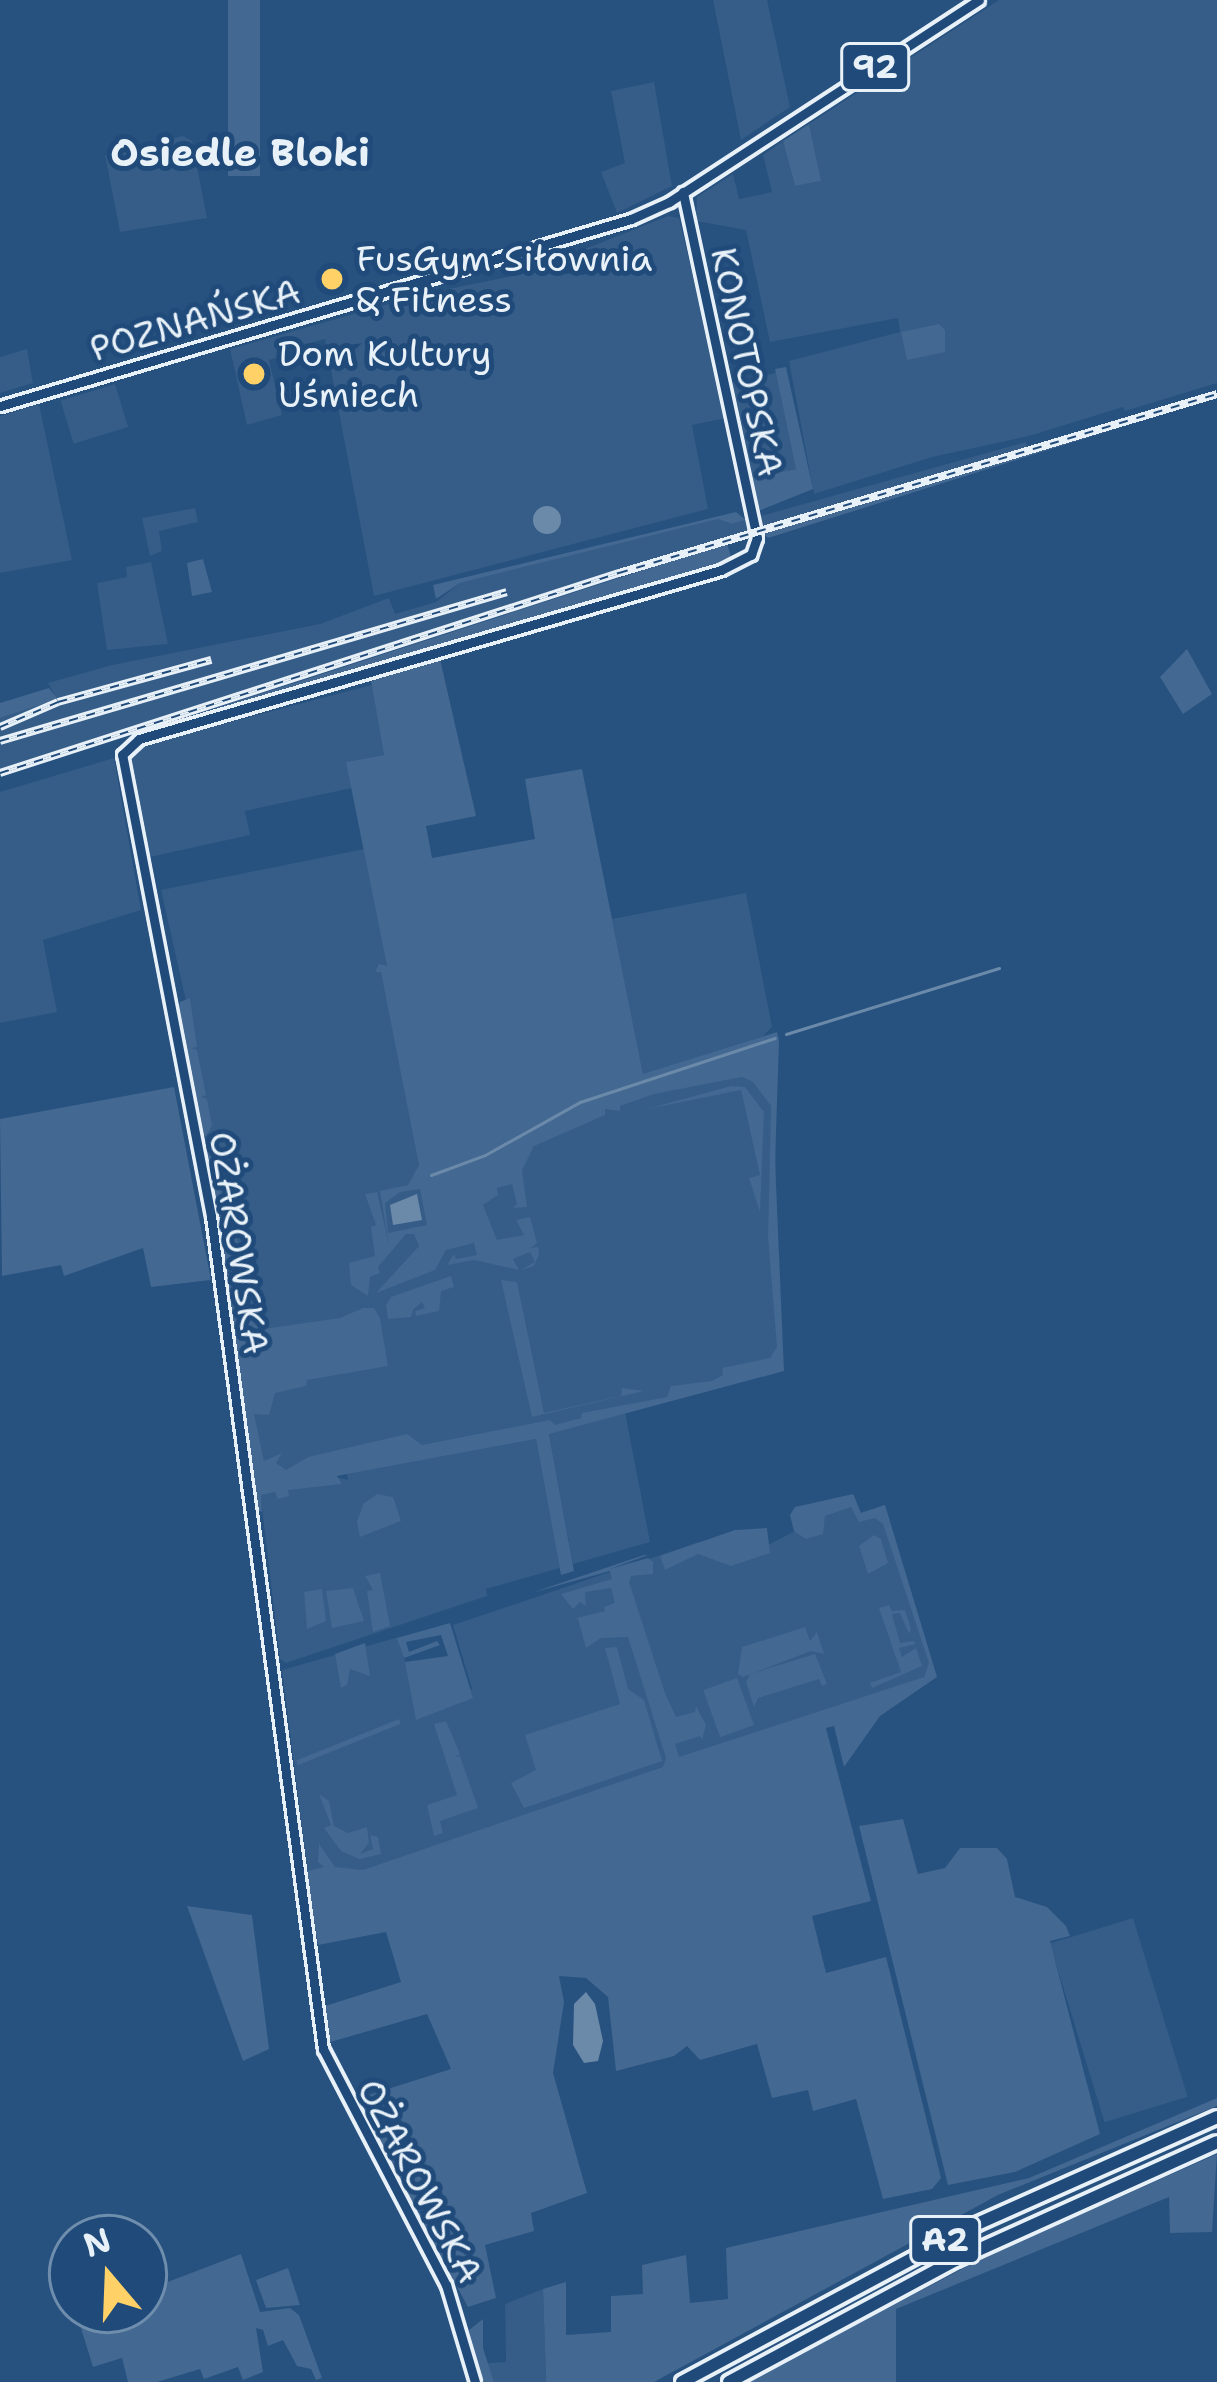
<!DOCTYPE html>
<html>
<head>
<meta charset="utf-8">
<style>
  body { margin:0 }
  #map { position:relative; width:1217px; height:2382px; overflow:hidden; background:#27517f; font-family:"Shantell Sans",sans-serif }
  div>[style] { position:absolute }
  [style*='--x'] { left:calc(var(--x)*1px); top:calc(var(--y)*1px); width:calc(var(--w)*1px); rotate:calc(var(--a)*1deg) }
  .built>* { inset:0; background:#355d88; transform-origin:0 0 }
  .green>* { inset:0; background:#436891; transform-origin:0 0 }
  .water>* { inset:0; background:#6b8aaa }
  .round { border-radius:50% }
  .stream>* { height:3px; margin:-1.5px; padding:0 1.5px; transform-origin:1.5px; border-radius:1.5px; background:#6b8aaa }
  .roads { filter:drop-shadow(3px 0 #e8f1f8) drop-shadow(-3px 0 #e8f1f8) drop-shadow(0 3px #e8f1f8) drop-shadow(0 -3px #e8f1f8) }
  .major>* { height:9px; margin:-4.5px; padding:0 4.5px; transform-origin:4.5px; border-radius:4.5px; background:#1f4a7a }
  .highway>* { height:12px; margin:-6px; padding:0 6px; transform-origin:6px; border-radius:6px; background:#1f4a7a }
  .rail>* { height:8px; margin-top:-4px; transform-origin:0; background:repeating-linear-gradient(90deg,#1f4a7a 0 9px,#e8f1f8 0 18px); box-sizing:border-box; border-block:3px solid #e8f1f8 }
  .dots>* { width:33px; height:33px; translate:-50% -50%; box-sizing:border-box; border:6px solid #1f4a7a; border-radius:50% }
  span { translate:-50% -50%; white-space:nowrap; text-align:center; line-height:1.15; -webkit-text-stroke:10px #1f4a7a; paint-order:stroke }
  .shield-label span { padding:3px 9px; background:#1f4a7a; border:3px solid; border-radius:9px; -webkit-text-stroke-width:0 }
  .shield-label { font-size:33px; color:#e8f1f8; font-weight:700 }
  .poi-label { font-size:36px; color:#e8f1f8 }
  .left { translate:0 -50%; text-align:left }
  .street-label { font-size:36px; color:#e8f1f8 }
  .neighbourhood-label { font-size:39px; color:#e8f1f8; font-weight:700 }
  .north { position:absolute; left:48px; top:2214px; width:120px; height:120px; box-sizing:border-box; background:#1f4a7a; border:3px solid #6f8dac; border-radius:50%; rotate:341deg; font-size:33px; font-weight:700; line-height:48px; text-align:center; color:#e8f1f8 }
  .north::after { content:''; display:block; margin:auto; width:42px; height:54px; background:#ffd166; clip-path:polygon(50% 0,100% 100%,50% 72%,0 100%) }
</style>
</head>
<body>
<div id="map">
  <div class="built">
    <div style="clip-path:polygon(713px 0,767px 0,790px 107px,741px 140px)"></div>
    <div style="clip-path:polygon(999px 0,1217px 0,1217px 383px,1125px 411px,1123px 407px,1029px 436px,932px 457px,814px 494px,789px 361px,900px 332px,898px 318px,770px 342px,746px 230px,696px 221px,697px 197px,733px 174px,739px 199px,772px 192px,763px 155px,783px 141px,795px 186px,820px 181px,809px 124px)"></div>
    <div style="clip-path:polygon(654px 82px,672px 186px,617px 213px,601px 172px,625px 163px,611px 91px)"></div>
    <div style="clip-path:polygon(183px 136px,192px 141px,207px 218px,120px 232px,105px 155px)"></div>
    <div style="clip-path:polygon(668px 216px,679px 218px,727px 418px,692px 425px,708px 509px,374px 596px,325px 339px,280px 351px,280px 357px,269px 360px,282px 415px,247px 425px,230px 349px,424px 294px,522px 274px)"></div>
    <div style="clip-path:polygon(27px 349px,33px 383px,0 393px,0 357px)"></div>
    <div style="left:776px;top:373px;width:98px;height:47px;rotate:78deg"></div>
    <div style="left:115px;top:384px;width:45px;height:57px;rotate:73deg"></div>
    <div style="clip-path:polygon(39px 404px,72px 560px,0 573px,0 416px)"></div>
    <div style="clip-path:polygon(1026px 442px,1030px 453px,617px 576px,0 777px,0 718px,57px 699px,48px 683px,112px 665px,320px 624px,389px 598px,395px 614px,436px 602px,460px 583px,718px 518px,732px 524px)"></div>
    <div style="clip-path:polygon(195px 508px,198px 522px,159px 531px,162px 551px,150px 556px,142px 518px)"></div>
    <div style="clip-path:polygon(151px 562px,168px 644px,107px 650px,97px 583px,127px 577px,126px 567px)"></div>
    <div style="clip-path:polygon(372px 685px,384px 755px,347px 762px,352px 788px,245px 811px,250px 835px,150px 857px,129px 757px,135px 747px)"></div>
    <div style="clip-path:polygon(114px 758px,141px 910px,43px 940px,57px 1012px,0 1023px,0 792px)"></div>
    <div style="clip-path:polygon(364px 849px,430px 1178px,582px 1106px,774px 1053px,779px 1371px,625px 1412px,650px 1542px,573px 1564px,549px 1434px,260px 1482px,216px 1150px,212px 1134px,206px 1133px,181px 1006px,186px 1001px,161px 890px)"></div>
    <div style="clip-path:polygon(746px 893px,772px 1027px,763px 1036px,643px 1075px,612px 919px)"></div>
    <div style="clip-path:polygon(536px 1439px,560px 1568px,486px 1589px,487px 1596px,286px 1663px,280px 1659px,260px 1491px,336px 1477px,348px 1480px,347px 1474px)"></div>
    <div style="clip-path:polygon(854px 1495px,860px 1513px,885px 1505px,937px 1677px,310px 1890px,282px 1670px,399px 1637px,418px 1713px,472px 1689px,453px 1625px,699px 1542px,770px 1544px,795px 1531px,825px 1504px)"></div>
    <div style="left:1133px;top:1918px;width:187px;height:87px;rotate:73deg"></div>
    <div style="clip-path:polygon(543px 2289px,546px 2382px,491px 2382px,488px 2363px,506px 2362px,505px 2304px)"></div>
  </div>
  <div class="green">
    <div style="left:228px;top:0;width:32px;height:176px"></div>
    <div style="clip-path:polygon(809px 124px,821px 181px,795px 186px,783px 141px)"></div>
    <div style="clip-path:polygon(939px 324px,945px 330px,945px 352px,907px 360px,901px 332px)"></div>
    <div style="clip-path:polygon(786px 367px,813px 489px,756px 512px,748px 478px,796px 469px,775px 369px)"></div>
    <div style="clip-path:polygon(1217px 397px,768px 538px,763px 533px,1026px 454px)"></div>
    <div style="clip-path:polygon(736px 512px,746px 520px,732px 524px,718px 519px,460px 583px,436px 599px,433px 585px)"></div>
    <div style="clip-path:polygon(727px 543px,731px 557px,746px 553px,718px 566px,192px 716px)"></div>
    <div style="clip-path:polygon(203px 559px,212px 592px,192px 596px,187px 563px)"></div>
    <div style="clip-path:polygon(1187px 649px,1212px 694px,1183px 714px,1160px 677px)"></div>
    <div style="clip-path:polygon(evenodd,440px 659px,476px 816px,426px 826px,432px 858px,535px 839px,525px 779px,582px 769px,643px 1074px,777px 1032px,779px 1041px,775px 1162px,784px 1371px,549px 1434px,574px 1571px,561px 1575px,536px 1439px,337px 1476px,342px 1484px,288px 1490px,289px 1496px,278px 1499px,275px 1492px,261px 1495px,262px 1512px,257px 1510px,203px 1161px,209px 1148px,221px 1147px,251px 1316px,262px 1327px,250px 1331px,253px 1342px,263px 1341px,264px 1329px,340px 1318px,363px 1308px,374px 1308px,380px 1318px,388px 1366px,307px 1380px,306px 1386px,275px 1393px,269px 1415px,254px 1414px,264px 1461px,282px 1453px,276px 1463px,286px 1470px,308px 1457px,407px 1434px,422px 1445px,550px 1420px,555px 1425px,581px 1418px,582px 1413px,667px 1397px,671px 1386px,712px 1381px,723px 1375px,722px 1368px,770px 1358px,777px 1347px,768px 1237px,771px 1106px,753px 1082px,742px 1077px,654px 1094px,620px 1106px,620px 1111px,605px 1109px,605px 1115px,534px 1146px,522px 1170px,527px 1207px,513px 1208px,517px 1204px,512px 1184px,497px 1188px,498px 1195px,483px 1205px,497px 1240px,524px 1235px,516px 1220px,530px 1217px,537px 1243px,531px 1248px,538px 1247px,539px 1254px,534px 1266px,521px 1270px,535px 1262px,530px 1252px,513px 1259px,519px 1270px,474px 1260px,447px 1265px,454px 1254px,456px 1259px,477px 1255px,474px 1243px,446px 1250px,435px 1270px,376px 1293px,419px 1246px,414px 1234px,406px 1234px,378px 1267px,380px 1273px,370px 1277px,368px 1296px,351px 1285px,349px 1263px,375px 1256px,371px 1227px,376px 1225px,365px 1194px,377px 1192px,389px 1245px,380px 1191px,408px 1185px,419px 1165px,381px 972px,375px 972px,379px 964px,387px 966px,346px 762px,384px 755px,371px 681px,440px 659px,420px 1189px,427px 1225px,388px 1233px,385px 1203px,400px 1192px,420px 1189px)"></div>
    <div style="clip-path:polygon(49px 688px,58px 699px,0 718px,0 703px)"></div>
    <div style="clip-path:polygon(190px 998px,197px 1047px,192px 1048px,197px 1050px,206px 1095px,201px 1097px,207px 1099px,212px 1125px,206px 1137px,198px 1129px,187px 1079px,191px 1071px,182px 1048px,178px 1012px,180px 1002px)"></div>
    <div style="clip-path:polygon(731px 1086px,745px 1087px,764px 1112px,760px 1212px,749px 1178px,760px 1175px,741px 1090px,647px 1109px)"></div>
    <div style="clip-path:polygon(174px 1087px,211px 1280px,151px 1287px,143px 1248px,64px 1276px,61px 1265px,2px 1276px,0 1119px)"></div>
    <div style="clip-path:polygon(451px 1276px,454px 1287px,441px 1291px,439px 1311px,416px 1316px,415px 1311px,425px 1308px,422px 1302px,413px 1310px,411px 1317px,388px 1319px,386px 1305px,391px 1297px)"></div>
    <div style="clip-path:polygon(501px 1280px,517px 1282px,544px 1413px,621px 1396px,622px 1388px,644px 1391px,532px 1417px)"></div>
    <div style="clip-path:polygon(377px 1494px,393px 1497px,401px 1521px,360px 1537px,357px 1522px,363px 1504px)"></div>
    <div style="clip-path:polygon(853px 1494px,861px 1513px,885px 1505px,937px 1677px,880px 1716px,844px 1767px,834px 1726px,826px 1728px,871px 1901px,812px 1916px,826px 1973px,886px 1957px,941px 2178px,932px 2189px,883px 2199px,856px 2099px,813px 2111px,808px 2090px,772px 2098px,757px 2044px,700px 2060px,687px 2046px,674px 2056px,616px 2071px,608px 1997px,586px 1978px,559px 1976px,564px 2002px,553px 2073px,587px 2193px,531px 2213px,534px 2231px,485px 2245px,496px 2298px,468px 2307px,356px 2099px,451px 2069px,427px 2014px,327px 2043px,322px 2007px,401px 1982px,386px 1932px,318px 1945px,303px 1857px,308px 1871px,324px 1867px,318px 1862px,319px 1844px,335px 1867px,363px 1870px,663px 1767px,666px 1758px,628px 1637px,601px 1638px,586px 1648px,578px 1619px,573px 1619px,605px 1611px,604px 1607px,615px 1603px,611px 1588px,585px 1592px,586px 1606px,580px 1602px,573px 1609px,561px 1594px,612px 1579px,610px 1571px,531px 1593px,644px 1555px,648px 1555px,610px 1569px,648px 1558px,653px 1562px,653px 1574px,631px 1576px,629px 1582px,665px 1693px,676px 1717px,695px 1712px,696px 1706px,706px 1725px,702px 1740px,700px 1736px,675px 1744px,679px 1757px,924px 1677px,929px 1663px,883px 1524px,875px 1518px,859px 1522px,851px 1507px,825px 1516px,823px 1534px,806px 1539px,794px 1531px,790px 1515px,795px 1507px)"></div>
    <div style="clip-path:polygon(767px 1528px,770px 1553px,731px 1566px,698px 1554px,665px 1570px,660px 1556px,735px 1530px)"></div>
    <div style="clip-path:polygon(874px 1535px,881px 1539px,888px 1563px,868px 1574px,859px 1546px)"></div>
    <div style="clip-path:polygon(380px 1573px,390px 1626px,373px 1632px,367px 1591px,373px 1590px,365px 1576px)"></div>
    <div style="clip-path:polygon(353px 1588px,364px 1621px,332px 1628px,326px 1591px)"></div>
    <div style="clip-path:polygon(322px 1589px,326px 1621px,307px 1629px,304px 1592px)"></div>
    <div style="clip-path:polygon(889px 1605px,892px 1611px,905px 1610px,911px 1629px,909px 1634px,900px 1613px,892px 1614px,900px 1643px,913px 1641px,916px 1644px,899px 1648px,902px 1657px,916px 1648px,922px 1666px,872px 1688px,870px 1683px,901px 1672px,879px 1608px)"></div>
    <div style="clip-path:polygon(450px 1623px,473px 1698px,416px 1720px,405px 1662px,448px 1656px,441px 1635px,406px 1642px,409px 1652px,437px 1641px,440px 1645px,404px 1658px,397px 1638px)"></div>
    <div style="clip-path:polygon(805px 1627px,810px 1641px,817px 1632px,824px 1654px,811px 1651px,743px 1677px,738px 1674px,742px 1647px)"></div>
    <div style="clip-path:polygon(365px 1643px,370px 1676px,350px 1669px,347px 1685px,341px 1688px,335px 1654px)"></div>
    <div style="clip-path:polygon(617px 1647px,628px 1689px,644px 1700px,662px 1761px,524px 1808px,511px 1783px,536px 1770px,525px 1735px,620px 1704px,605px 1648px)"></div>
    <div style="clip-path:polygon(815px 1654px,827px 1684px,822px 1686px,819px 1679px,758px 1698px,754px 1707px,746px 1682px,750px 1674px)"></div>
    <div style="left:737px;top:1678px;width:50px;height:36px;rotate:70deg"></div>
    <div style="left:399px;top:1719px;width:5px;height:111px;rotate:68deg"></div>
    <div style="clip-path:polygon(446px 1721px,460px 1754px,454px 1757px,460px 1756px,478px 1808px,440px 1821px,443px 1833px,434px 1836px,427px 1805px,457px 1795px,434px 1724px)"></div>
    <div style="clip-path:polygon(319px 1794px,329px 1801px,334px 1826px,348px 1833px,367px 1827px,369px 1843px,360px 1854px,373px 1849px,370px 1835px,378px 1837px,381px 1854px,359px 1859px,341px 1851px,324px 1828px,331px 1825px)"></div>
    <div style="clip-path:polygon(903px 1819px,918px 1874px,945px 1868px,960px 1848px,997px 1848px,1007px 1859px,1015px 1897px,1047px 1907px,1066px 1926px,1070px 1936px,1050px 1941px,1100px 2134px,1015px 2172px,948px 2185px,859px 1826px)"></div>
    <div style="clip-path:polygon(187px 1906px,252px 1915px,269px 2049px,243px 2061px)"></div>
    <div style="clip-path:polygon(1217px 2098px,1217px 2106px,998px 2195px,654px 2382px,546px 2382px,543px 2289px,566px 2282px,566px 2335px,611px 2332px,611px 2296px,643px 2294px,642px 2265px,686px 2255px,690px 2303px,728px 2299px,726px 2248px,1029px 2178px)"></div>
    <div style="clip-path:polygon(1217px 2154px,1212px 2232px,1170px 2233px,1169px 2197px,896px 2309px,896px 2382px,746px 2382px,985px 2257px)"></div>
    <div style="clip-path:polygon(241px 2254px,260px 2312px,290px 2308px,299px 2315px,322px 2378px,316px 2380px,311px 2369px,297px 2366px,283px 2340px,268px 2346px,263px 2330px,256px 2328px,263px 2372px,243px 2380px,238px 2367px,204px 2379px,200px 2369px,157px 2382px,128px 2382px,122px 2358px,93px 2367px,77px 2315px,144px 2310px,144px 2291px)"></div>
    <div style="clip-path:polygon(288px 2268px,300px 2305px,266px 2308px,256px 2280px)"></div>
    <div style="clip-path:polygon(483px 2319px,483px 2348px,494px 2382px,482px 2382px,469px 2330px)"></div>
  </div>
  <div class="water">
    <div class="round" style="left:533px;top:506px;width:28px;height:28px"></div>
    <div style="clip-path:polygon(417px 1194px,422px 1220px,393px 1225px,390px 1205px)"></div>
    <div style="clip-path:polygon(586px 1992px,595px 2004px,603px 2041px,598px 2061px,584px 2063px,573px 2045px,574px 2004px)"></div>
  </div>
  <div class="stream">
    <div style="--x:786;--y:1034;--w:223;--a:-17.2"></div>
    <div style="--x:431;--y:1175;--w:58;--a:-20.3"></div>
    <div style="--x:485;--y:1155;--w:109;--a:-29.2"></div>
    <div style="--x:580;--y:1102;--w:205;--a:-18.2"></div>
  </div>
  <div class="roads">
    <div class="major">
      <div style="--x:0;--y:406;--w:658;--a:-16.51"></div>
      <div style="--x:631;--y:219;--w:42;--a:-24.1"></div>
      <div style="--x:669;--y:202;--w:370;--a:-33.1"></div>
      <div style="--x:475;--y:2382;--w:101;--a:-106.6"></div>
      <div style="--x:446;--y:2285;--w:266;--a:-117.5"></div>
      <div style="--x:323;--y:2049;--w:840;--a:-97.66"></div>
      <div style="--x:211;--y:1216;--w:470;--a:-100.9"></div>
      <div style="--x:122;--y:755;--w:23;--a:-43"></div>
      <div style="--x:139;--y:739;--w:606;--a:-16.19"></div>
      <div style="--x:721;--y:570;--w:34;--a:-27"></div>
      <div style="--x:751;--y:555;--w:18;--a:-71"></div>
      <div style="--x:757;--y:538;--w:354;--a:-102.1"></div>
    </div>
    <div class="highway">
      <div style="--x:682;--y:2382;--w:335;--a:-28.2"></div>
      <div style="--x:977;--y:2224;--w:263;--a:-24"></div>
      <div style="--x:729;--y:2382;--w:258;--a:-28.3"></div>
      <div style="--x:956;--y:2260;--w:286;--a:-24.3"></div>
    </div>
  </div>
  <div class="rail">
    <div style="--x:0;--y:727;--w:63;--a:-23.3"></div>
    <div style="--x:58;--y:702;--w:159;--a:-15.4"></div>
    <div style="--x:0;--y:741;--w:528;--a:-16.38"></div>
    <div style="--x:0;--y:773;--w:651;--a:-17.91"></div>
    <div style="--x:619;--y:573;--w:624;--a:-16.66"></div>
  </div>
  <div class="dots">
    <div style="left:332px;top:279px;background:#ffd166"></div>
    <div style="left:254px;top:374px;background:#ffd166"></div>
  </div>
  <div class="shield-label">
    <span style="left:875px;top:67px">92</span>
    <span style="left:945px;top:2240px">A2</span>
  </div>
  <div class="poi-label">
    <span class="left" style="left:356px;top:279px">FusGym Siłownia<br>&amp; Fitness</span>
    <span class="left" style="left:278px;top:374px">Dom Kultury<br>Uśmiech</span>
  </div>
  <div class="street-label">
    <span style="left:195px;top:320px;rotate:-16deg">POZNAŃSKA</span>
    <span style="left:747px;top:362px;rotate:78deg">KONOTOPSKA</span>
    <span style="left:239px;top:1243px;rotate:81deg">OŻAROWSKA</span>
    <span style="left:420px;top:2181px;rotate:62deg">OŻAROWSKA</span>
  </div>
  <div class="neighbourhood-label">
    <span style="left:240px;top:152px">Osiedle Bloki</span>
  </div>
  <div class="north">N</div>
</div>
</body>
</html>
